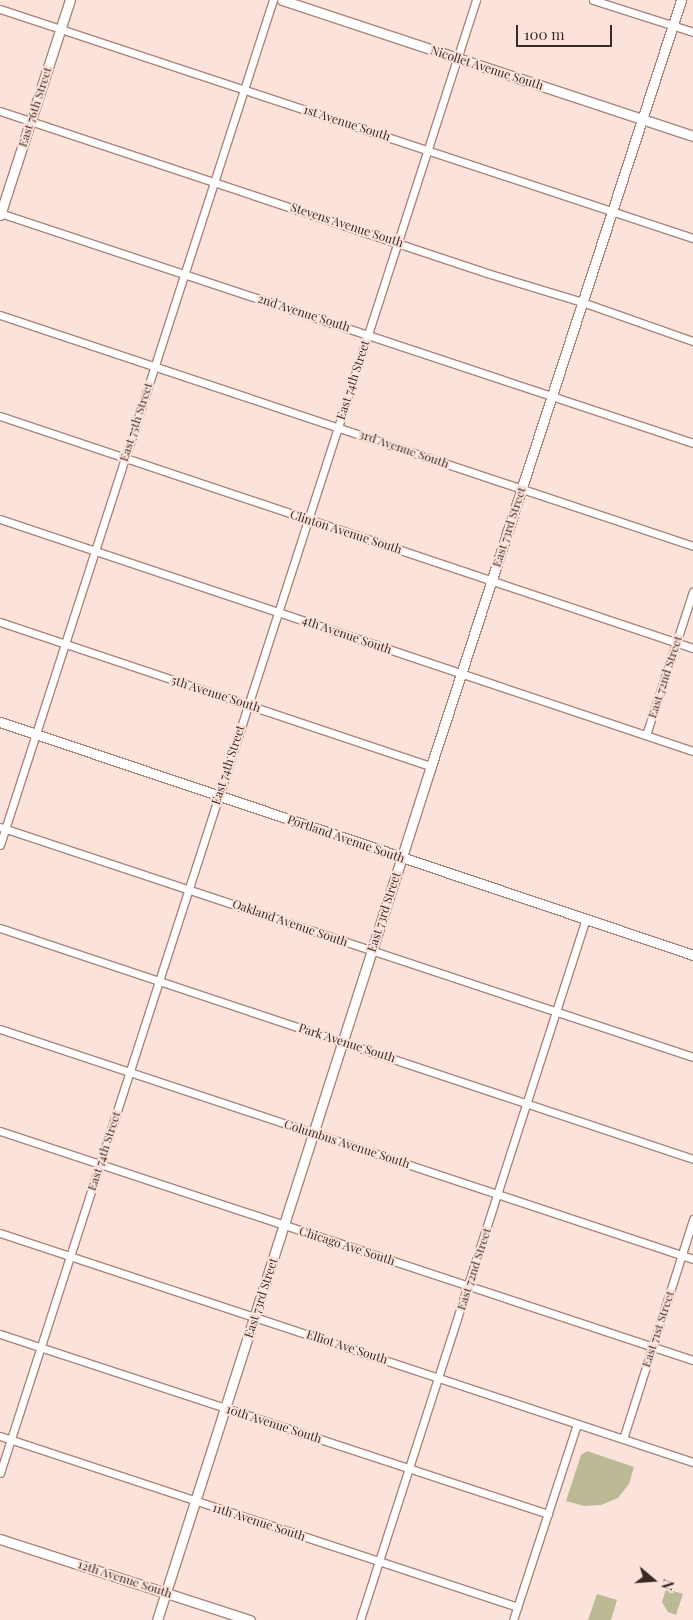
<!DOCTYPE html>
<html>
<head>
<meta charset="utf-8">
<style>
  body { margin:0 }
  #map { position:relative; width:693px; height:1620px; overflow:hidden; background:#fbe3db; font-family:"Playfair Display",serif }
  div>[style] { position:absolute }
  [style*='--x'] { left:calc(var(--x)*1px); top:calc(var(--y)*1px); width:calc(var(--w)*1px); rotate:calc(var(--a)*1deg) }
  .green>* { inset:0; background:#bbba95 }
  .roads { filter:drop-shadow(1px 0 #a98579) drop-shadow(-1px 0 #a98579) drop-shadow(0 1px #a98579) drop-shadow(0 -1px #a98579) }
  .minor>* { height:7px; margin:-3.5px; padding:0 3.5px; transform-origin:3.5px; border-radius:3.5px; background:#fff }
  .tertiary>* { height:9px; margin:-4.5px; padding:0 4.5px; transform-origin:4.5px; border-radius:4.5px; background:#fff }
  .secondary>* { height:9px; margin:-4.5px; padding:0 4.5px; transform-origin:4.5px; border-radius:4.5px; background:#fff }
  span { translate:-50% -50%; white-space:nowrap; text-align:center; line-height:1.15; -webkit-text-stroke:4px #fbe3db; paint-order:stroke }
  .street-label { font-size:12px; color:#392a26 }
  .north { position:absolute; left:628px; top:1555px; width:50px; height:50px; -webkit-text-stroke:4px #fbe3db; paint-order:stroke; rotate:108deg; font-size:14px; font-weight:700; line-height:20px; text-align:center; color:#392a26 }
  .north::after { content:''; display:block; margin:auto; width:18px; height:22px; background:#392a26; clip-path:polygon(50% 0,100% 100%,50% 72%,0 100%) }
  .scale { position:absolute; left:516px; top:25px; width:96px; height:22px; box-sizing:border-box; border:2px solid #392a26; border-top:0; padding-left:6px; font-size:15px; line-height:18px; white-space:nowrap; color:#392a26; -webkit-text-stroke:4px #fbe3db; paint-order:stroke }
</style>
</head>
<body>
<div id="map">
  <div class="green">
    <div style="clip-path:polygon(587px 1451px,634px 1467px,629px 1484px,618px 1498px,601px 1505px,584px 1506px,566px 1501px,581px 1455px)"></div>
    <div style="clip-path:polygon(666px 1589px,683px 1594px,676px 1615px,668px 1612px,662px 1602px)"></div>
    <div style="clip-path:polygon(597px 1594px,617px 1600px,611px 1620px,588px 1620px)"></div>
  </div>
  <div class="roads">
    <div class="minor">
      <div style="--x:593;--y:0;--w:105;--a:17.7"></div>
      <div style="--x:0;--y:9;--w:730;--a:18.29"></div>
      <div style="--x:0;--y:111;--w:516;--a:18.4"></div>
      <div style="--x:490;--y:274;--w:96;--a:16.9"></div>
      <div style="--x:582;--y:302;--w:118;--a:19.4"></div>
      <div style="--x:0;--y:213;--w:730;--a:18.36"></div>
      <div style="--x:0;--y:315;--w:730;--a:18.43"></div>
      <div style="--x:0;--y:416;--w:731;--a:18.51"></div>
      <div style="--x:0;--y:519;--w:731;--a:18.51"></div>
      <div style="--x:0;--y:622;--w:454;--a:18.5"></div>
      <div style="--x:646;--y:735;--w:151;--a:-71.9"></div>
      <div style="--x:0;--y:827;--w:730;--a:18.36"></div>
      <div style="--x:0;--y:845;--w:888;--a:-72.1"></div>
      <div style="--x:0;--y:928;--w:730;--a:18.43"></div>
      <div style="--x:0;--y:1029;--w:730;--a:18.36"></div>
      <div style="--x:0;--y:1131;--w:730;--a:18.29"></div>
      <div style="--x:0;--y:1233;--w:730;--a:18.29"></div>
      <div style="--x:0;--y:1334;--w:577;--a:18.18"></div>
      <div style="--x:0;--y:1436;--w:545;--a:18.27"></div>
      <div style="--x:623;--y:1439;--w:231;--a:-72.3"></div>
      <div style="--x:0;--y:1473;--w:1548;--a:-72.09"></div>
      <div style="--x:360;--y:1620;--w:737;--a:-72.15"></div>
      <div style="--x:513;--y:1620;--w:206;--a:-71.9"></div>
    </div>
    <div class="tertiary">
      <div style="--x:0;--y:215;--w:226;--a:-72"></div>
      <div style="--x:0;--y:1539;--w:263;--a:18"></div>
      <div style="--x:157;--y:1620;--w:897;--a:-72.21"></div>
      <div style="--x:431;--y:766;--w:806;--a:-71.92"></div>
    </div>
    <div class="secondary">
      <div style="--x:282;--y:0;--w:433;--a:18.3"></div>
      <div style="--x:0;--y:722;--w:731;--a:18.58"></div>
    </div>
  </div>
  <div class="street-label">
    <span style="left:487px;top:68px;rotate:18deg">Nicollet Avenue South</span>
    <span style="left:35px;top:107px;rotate:-72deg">East 76th Street</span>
    <span style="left:347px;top:123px;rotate:18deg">1st Avenue South</span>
    <span style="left:347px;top:225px;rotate:18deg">Stevens Avenue South</span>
    <span style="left:304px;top:313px;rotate:18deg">2nd Avenue South</span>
    <span style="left:353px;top:380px;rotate:-72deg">East 74th Street</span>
    <span style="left:136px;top:422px;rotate:-72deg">East 75th Street</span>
    <span style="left:404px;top:449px;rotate:19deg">3rd Avenue South</span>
    <span style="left:509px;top:527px;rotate:-72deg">East 73rd Street</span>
    <span style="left:346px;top:532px;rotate:18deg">Clinton Avenue South</span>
    <span style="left:347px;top:635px;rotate:19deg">4th Avenue South</span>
    <span style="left:665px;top:677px;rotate:-72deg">East 72nd Street</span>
    <span style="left:216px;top:694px;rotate:18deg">5th Avenue South</span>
    <span style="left:228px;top:765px;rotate:-72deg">East 74th Street</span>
    <span style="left:346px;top:839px;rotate:19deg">Portland Avenue South</span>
    <span style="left:384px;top:912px;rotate:-72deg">East 73rd Street</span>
    <span style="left:290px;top:923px;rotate:19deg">Oakland Avenue South</span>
    <span style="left:347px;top:1043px;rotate:18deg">Park Avenue South</span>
    <span style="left:347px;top:1144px;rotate:18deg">Columbus Avenue South</span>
    <span style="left:104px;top:1151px;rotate:-72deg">East 74th Street</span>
    <span style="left:347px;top:1246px;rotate:18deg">Chicago Ave South</span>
    <span style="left:474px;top:1269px;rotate:-72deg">East 72nd Street</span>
    <span style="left:261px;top:1298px;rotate:-72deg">East 73rd Street</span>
    <span style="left:658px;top:1329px;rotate:-72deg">East 71st Street</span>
    <span style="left:347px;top:1347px;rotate:18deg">Elliot Ave South</span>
    <span style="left:274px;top:1424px;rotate:18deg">10th Avenue South</span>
    <span style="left:259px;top:1522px;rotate:18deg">11th Avenue South</span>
    <span style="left:125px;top:1579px;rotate:18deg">12th Avenue South</span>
  </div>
  <div class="north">N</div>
  <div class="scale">100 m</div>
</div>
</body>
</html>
